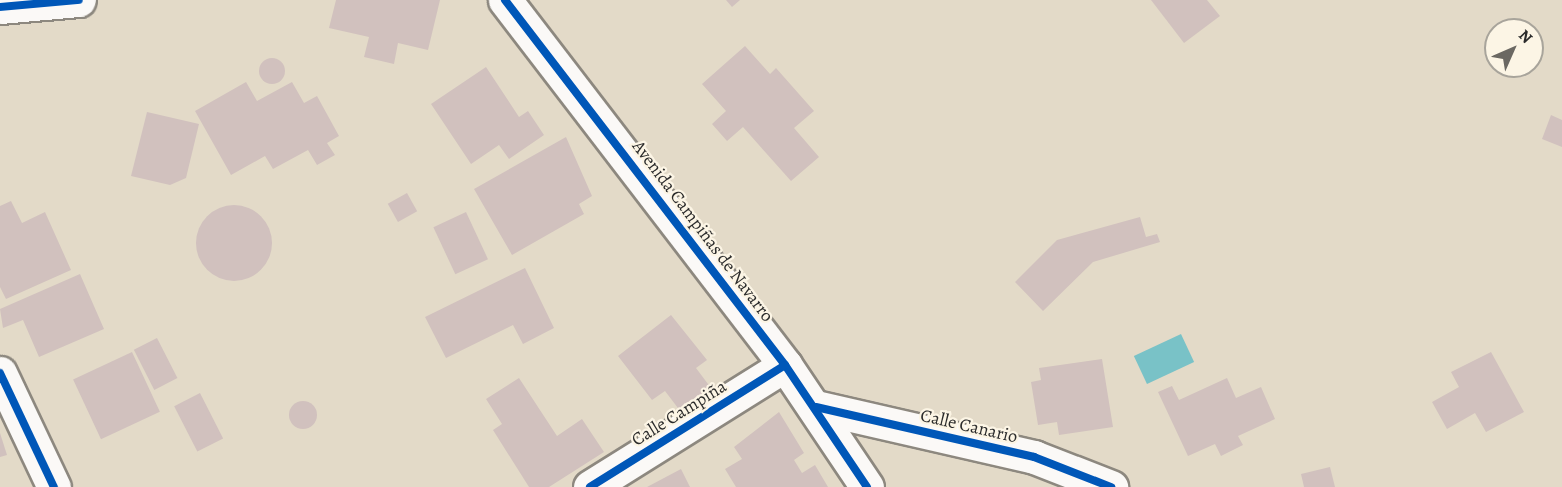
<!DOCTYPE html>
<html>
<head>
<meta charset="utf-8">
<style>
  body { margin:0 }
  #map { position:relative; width:1562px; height:487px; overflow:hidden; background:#e3dac8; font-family:Alegreya,serif }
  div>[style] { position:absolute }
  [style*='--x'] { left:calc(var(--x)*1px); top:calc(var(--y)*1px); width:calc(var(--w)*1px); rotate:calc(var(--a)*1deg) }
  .water>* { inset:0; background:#79c2c7; transform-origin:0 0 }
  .building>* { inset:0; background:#d1c1be; transform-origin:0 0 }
  .round { border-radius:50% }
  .roads { filter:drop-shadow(2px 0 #8d887f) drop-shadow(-2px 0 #8d887f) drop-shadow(0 2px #8d887f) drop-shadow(0 -2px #8d887f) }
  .street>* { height:33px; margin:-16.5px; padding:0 16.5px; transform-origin:16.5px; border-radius:16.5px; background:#fbf9f7 }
  .secondary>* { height:33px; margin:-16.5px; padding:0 16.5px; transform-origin:16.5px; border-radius:16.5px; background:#fbf9f7 }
  .cycleway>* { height:8px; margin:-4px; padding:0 4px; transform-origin:4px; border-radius:4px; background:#0057b8 }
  span { translate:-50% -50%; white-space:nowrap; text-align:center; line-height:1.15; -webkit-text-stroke:4.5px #fcf5e5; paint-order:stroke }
  .street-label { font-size:18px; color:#2b2b2b }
  .north { position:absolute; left:1484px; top:18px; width:60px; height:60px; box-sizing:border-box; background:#fcf5e5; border:2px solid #a8a49b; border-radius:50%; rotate:45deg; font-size:16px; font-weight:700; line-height:24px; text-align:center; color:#2b2b2b }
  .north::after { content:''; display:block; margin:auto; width:21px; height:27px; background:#6b6862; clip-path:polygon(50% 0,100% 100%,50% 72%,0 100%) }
</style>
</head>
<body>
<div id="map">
  <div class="water">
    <div style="left:1181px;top:334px;width:31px;height:52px;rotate:65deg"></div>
  </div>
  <div class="building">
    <div style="clip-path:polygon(336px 0,440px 0,428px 50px,398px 43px,394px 64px,364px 57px,369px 37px,329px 28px)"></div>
    <div style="clip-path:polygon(726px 0,740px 0,732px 7px)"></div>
    <div style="clip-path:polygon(1151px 0,1207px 0,1220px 16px,1184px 43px)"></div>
    <div style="clip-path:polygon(745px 46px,770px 74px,776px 68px,814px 111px,794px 128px,819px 157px,791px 181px,743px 127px,727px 141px,712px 124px,726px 111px,702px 84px)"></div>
    <div class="round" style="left:259px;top:58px;width:26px;height:26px"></div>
    <div style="clip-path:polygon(486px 67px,519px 117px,528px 111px,544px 135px,509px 159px,499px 145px,471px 164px,431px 104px)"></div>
    <div style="clip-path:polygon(246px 82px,257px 101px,292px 82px,304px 103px,317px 96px,339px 136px,327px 143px,335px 155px,317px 165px,308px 150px,273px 169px,265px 156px,231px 175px,195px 111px)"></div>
    <div style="clip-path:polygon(147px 112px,199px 124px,186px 178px,170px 185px,131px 176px)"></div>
    <div style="clip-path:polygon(1551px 115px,1562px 120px,1562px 147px,1542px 139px)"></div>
    <div style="clip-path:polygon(566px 137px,592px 196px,579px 204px,584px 214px,512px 255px,474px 189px)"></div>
    <div style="left:407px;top:193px;width:21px;height:22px;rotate:61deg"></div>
    <div style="clip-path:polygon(11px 201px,22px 223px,45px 212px,71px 270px,6px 299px,0 287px,0 206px)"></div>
    <div class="round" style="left:196px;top:205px;width:76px;height:76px"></div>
    <div style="left:466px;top:212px;width:52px;height:36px;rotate:65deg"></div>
    <div style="clip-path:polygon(1140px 217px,1146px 237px,1157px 234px,1160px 242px,1093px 262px,1043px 311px,1015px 282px,1057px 240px)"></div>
    <div style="clip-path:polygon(525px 268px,554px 328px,523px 344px,513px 325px,446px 358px,425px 317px)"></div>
    <div style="clip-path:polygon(80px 274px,104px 329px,39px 357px,23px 320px,3px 328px,0 309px)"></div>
    <div style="clip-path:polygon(671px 315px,707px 360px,696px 368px,711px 388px,681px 412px,665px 391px,652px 400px,618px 356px)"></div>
    <div style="left:157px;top:338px;width:45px;height:26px;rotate:63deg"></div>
    <div style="left:132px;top:352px;width:66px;height:65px;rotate:65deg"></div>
    <div style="clip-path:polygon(1491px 352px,1524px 412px,1486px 432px,1475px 413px,1447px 429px,1432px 402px,1459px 387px,1451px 372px)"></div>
    <div style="clip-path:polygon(1102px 359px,1113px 427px,1059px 435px,1057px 422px,1038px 425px,1031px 382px,1041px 380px,1039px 368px)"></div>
    <div style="clip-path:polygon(519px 378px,557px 436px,582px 419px,604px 452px,549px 487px,529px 487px,493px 430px,502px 424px,486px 399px)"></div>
    <div style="clip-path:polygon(1227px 378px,1236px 398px,1261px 387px,1275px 419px,1238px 436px,1243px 445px,1221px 456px,1215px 444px,1188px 456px,1158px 392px,1172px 386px,1179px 400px)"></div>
    <div style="left:200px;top:393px;width:51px;height:29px;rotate:63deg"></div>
    <div class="round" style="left:289px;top:401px;width:28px;height:28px"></div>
    <div style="clip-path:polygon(779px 412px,804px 453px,794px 460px,802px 473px,815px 465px,828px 487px,736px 487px,725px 469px,742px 459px,734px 447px)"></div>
    <div style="clip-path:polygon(0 433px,7px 455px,0 457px)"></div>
    <div style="clip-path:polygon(1330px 467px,1335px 487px,1304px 487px,1301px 474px)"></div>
    <div style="clip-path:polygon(681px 469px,690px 487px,647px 487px)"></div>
  </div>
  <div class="roads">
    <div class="street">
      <div style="--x:505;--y:0;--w:460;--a:52.5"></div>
      <div style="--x:785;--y:365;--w:147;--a:56.1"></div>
      <div style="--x:0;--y:373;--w:126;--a:64.7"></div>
      <div style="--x:816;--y:407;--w:224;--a:12.9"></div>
      <div style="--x:1034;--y:457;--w:83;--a:21.3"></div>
      <div style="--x:590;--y:487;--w:230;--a:-32"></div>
    </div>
    <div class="secondary">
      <div style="--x:0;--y:7;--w:79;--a:-5.1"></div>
    </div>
  </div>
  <div class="cycleway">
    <div style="--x:505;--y:0;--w:460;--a:52.5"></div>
    <div style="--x:785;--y:365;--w:147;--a:56.1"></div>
    <div style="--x:0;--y:7;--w:79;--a:-5.1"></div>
    <div style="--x:0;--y:373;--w:126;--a:64.7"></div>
    <div style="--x:816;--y:407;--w:224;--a:12.9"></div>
    <div style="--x:1034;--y:457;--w:83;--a:21.3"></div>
    <div style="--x:590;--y:487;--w:230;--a:-32"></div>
  </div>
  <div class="street-label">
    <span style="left:703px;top:231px;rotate:53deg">Avenida Campiñas de Navarro</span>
    <span style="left:679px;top:413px;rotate:-32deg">Calle Campiña</span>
    <span style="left:969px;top:426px;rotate:13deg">Calle Canario</span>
  </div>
  <div class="north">N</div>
</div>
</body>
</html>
